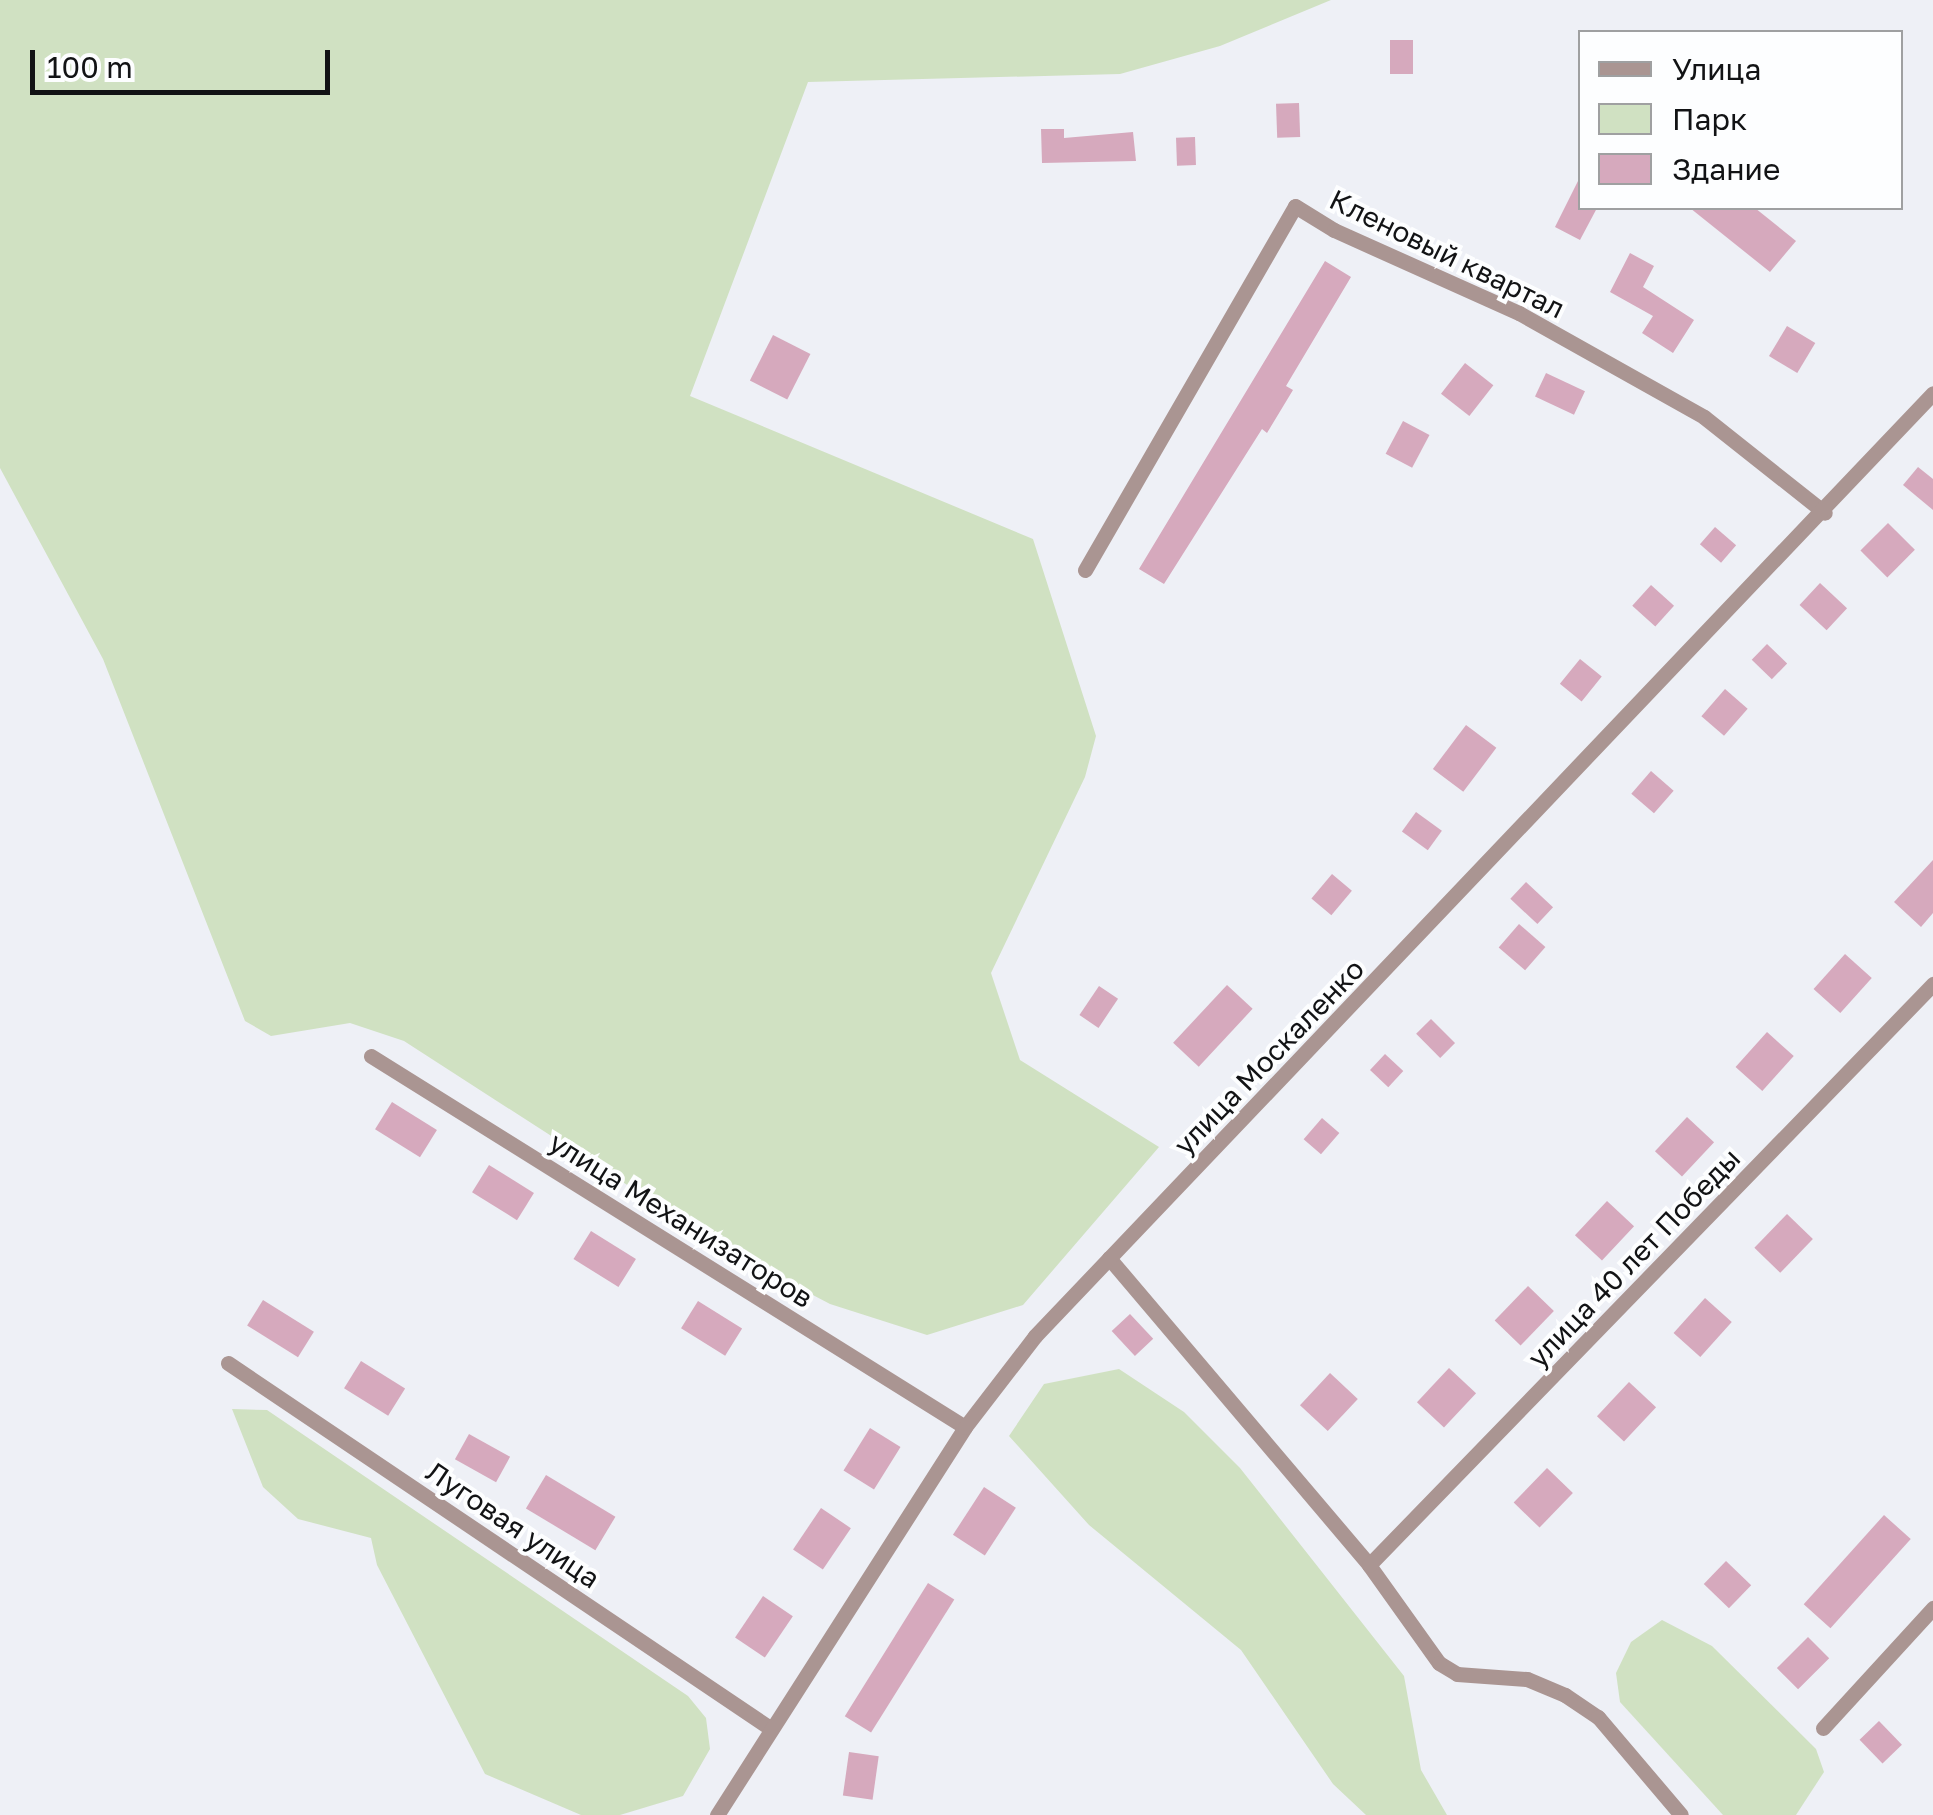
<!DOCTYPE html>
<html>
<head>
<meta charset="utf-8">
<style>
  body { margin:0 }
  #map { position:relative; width:1933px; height:1815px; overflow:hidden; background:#eef0f6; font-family:"Golos Text",sans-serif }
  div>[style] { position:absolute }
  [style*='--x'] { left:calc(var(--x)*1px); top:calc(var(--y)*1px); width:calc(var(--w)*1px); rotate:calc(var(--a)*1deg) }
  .green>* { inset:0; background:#d0e1c2 }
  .building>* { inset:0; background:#d6a9bd; transform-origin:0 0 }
  .minor>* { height:15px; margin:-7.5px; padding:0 7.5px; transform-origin:7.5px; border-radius:7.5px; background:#aa9592 }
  span { translate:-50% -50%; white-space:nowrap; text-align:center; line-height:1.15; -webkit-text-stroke:8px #fdfeff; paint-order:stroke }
  .street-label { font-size:28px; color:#121315 }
  .legend { position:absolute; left:1578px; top:30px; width:325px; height:180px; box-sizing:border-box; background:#fdfeff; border:2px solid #9fa0a1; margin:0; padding:12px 18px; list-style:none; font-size:30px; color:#121315 }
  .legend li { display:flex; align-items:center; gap:20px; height:50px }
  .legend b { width:50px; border:2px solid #9fa0a1 }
  .scale { position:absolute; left:30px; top:50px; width:300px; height:45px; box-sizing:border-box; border:5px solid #121315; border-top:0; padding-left:12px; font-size:30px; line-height:35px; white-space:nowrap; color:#121315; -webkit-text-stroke:8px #fdfeff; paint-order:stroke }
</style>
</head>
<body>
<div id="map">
  <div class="green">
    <div style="clip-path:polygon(0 0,1331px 0,1220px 46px,1120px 74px,808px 82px,690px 396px,1033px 539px,1096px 736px,1085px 777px,991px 973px,1020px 1060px,1159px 1147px,1023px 1305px,927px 1335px,830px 1304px,731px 1252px,404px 1041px,350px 1023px,271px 1036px,245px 1021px,103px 659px,0 468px)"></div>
    <div style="clip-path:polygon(1119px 1369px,1184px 1412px,1240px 1468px,1404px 1676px,1421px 1770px,1447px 1815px,1366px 1815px,1333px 1784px,1241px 1650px,1089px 1525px,1009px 1436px,1044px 1384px)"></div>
    <div style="clip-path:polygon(232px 1409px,267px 1410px,688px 1696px,706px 1718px,710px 1749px,683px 1796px,620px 1815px,581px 1815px,485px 1774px,377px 1565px,371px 1538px,298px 1519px,263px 1487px)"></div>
    <div style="clip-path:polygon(1662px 1620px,1712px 1646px,1816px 1749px,1824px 1772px,1796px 1815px,1723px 1815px,1620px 1702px,1616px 1673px,1631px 1642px)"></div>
  </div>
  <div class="building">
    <div style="left:1390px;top:40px;width:23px;height:34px"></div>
    <div style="left:1299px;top:103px;width:34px;height:23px;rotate:88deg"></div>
    <div style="clip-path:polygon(1041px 129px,1064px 129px,1064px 138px,1133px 132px,1136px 161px,1042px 163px)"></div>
    <div style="left:1195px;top:137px;width:28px;height:19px;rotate:88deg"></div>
    <div style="clip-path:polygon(1580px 177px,1580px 208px,1597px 208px,1580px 240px,1555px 227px)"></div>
    <div style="clip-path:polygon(1690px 208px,1755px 208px,1796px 241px,1770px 272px)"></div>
    <div style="clip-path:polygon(1630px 253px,1654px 266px,1643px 287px,1694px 320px,1673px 353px,1642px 333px,1653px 316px,1610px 292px)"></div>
    <div style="clip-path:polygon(1325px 261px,1351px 277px,1286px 386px,1293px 390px,1267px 433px,1262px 429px,1164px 584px,1139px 569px)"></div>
    <div style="left:1787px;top:326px;width:33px;height:35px;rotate:31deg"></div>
    <div style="left:773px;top:335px;width:42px;height:51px;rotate:27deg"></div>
    <div style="left:1465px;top:363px;width:36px;height:39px;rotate:38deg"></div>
    <div style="left:1546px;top:373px;width:43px;height:26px;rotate:25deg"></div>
    <div style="left:1403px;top:421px;width:30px;height:37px;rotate:28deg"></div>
    <div style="clip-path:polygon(1918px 467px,1933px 479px,1933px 510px,1903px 485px)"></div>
    <div style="left:1888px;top:523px;width:38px;height:39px;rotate:45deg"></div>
    <div style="left:1715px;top:527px;width:28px;height:23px;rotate:41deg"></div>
    <div style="left:1820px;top:583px;width:37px;height:30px;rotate:43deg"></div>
    <div style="left:1651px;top:585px;width:31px;height:28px;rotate:42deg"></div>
    <div style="left:1767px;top:644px;width:28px;height:22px;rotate:44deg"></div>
    <div style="left:1580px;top:659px;width:28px;height:32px;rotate:39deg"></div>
    <div style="left:1725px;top:689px;width:30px;height:36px;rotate:41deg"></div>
    <div style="left:1466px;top:725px;width:38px;height:55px;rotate:37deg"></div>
    <div style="left:1651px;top:771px;width:30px;height:30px;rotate:41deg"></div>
    <div style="left:1416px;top:812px;width:32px;height:24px;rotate:36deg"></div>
    <div style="clip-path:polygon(1933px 860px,1933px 913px,1921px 927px,1894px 902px)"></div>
    <div style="left:1332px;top:874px;width:26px;height:32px;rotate:40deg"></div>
    <div style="left:1526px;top:882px;width:37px;height:23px;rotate:43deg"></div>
    <div style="left:1519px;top:924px;width:35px;height:31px;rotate:41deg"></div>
    <div style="left:1845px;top:954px;width:36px;height:47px;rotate:42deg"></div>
    <div style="left:1227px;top:985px;width:35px;height:79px;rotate:43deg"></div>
    <div style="left:1099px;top:986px;width:23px;height:35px;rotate:34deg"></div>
    <div style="left:1431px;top:1019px;width:34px;height:21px;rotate:45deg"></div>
    <div style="left:1767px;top:1032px;width:36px;height:47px;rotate:42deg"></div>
    <div style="left:1385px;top:1054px;width:25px;height:22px;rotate:43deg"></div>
    <div style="left:392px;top:1102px;width:53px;height:32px;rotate:32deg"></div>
    <div style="left:1687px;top:1117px;width:37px;height:47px;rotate:43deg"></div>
    <div style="left:1322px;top:1118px;width:23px;height:28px;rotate:41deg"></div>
    <div style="left:489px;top:1165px;width:53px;height:32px;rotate:32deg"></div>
    <div style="left:1607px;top:1201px;width:37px;height:47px;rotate:43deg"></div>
    <div style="left:1787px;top:1214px;width:36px;height:47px;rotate:44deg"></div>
    <div style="left:591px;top:1231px;width:53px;height:33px;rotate:32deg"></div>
    <div style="left:1528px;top:1286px;width:36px;height:48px;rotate:44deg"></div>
    <div style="left:1705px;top:1298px;width:36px;height:47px;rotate:42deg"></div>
    <div style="left:263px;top:1300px;width:60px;height:30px;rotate:32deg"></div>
    <div style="left:698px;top:1301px;width:52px;height:32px;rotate:32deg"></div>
    <div style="left:1130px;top:1314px;width:34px;height:25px;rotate:47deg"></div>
    <div style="left:361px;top:1361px;width:52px;height:32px;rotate:32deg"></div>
    <div style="left:1449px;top:1368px;width:37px;height:47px;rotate:43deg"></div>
    <div style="left:1330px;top:1373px;width:38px;height:44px;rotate:43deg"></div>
    <div style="left:1629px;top:1382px;width:37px;height:47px;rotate:43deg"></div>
    <div style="left:870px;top:1428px;width:36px;height:50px;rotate:32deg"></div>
    <div style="left:469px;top:1434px;width:47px;height:29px;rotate:29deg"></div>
    <div style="left:1547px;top:1468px;width:36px;height:48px;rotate:44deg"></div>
    <div style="left:546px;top:1475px;width:81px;height:39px;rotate:31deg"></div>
    <div style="left:984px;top:1487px;width:38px;height:57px;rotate:33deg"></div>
    <div style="left:821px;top:1508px;width:36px;height:50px;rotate:34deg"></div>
    <div style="left:1884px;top:1515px;width:36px;height:120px;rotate:42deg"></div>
    <div style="left:1726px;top:1561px;width:35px;height:32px;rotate:44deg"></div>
    <div style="left:928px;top:1583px;width:31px;height:157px;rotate:32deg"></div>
    <div style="left:763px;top:1596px;width:36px;height:50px;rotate:34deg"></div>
    <div style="left:1808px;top:1637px;width:30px;height:44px;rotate:45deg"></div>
    <div style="left:1879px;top:1721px;width:33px;height:27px;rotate:46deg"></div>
    <div style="left:849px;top:1752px;width:30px;height:44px;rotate:8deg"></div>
  </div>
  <div class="minor">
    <div style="--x:1085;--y:570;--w:420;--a:-60"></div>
    <div style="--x:1295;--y:206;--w:46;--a:31.6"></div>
    <div style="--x:1334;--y:230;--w:203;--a:24.2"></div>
    <div style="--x:1519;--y:313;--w:212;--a:29.3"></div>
    <div style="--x:1704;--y:417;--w:154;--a:38.4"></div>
    <div style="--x:371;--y:1056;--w:700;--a:31.99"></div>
    <div style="--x:1109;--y:1258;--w:402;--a:49.7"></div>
    <div style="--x:1369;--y:1565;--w:120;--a:54.5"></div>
    <div style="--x:1439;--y:1663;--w:21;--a:31"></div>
    <div style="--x:1457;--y:1674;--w:70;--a:4.1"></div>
    <div style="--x:1527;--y:1679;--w:41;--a:22.8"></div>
    <div style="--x:1565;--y:1695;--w:40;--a:34"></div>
    <div style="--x:1598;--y:1717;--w:128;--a:49.7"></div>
    <div style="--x:228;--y:1363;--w:653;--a:33.96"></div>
    <div style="--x:1369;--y:1565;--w:810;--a:-45.85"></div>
    <div style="--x:1823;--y:1728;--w:163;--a:-47.5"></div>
    <div style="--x:717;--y:1815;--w:460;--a:-57.4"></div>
    <div style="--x:965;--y:1427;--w:115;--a:-52.4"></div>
    <div style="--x:1035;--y:1336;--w:1302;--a:-46.4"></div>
  </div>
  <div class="street-label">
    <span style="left:1447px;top:254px;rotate:26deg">Кленовый квартал</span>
    <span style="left:1269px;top:1057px;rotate:-46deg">улица Москаленко</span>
    <span style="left:681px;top:1220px;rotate:32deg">улица Механизаторов</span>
    <span style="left:1634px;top:1258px;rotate:-46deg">улица 40 лет Победы</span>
    <span style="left:513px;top:1525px;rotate:34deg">Луговая улица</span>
  </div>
  <ul class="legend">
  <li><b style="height:12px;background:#aa9592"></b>Улица</li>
  <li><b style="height:28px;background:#d0e1c2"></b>Парк</li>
  <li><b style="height:28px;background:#d6a9bd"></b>Здание</li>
  </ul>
  <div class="scale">100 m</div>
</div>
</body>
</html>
